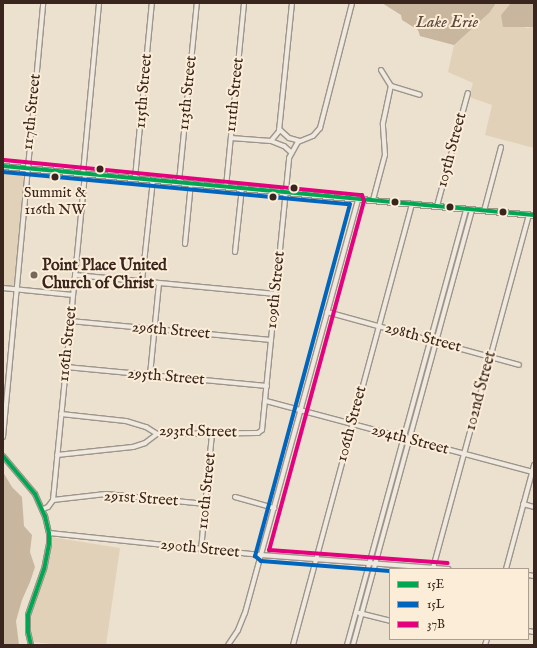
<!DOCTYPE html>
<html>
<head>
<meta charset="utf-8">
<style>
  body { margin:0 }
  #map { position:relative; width:537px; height:648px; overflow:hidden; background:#ece1cf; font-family:"IM FELL English",serif }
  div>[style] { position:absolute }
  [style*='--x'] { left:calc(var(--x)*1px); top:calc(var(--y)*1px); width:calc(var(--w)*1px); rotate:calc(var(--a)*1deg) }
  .green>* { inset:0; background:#e1d1b8 }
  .water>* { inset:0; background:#c8b69f }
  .roads { filter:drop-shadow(1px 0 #9e958a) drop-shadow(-1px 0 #9e958a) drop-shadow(0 1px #9e958a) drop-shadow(0 -1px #9e958a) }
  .minor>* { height:4px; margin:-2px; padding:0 2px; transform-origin:2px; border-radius:2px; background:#efe9e0 }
  .major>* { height:5px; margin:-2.5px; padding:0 2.5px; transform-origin:2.5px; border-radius:2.5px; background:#ece5db }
  .bus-1>* { height:4px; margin:-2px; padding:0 2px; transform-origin:2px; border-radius:2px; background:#00a651 }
  .bus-2>* { height:4px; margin:-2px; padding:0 2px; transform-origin:2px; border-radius:2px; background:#0065bd }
  .bus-3>* { height:4px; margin:-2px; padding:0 2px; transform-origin:2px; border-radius:2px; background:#e5007d }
  .dots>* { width:11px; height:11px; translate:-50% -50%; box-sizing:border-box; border:2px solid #fbedd7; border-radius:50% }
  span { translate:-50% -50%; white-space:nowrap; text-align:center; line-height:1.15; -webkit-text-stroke:4px #fbedd7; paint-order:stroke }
  .bus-label { font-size:15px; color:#39251d }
  .street-label { font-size:16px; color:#39251d }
  .poi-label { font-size:16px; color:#39251d; font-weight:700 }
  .left { translate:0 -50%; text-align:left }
  .water-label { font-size:17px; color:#5f4b3e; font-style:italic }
  .frame { position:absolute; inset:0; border:4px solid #39251d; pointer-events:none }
  .legend { position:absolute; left:389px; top:568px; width:140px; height:72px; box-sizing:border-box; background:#fbedd7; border:1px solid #ad9d8d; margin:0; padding:5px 7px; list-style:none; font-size:12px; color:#39251d }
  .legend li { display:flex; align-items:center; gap:8px; height:20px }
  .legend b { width:20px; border:1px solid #ad9d8d }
</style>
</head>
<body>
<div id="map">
  <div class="green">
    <div style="clip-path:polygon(496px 3px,511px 3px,501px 15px,526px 28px,534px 27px,534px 148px,485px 135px,492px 105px,469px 97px,473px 83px,448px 72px,454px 45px,420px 36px,490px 12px)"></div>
    <div style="clip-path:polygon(3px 170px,24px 172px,15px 287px,3px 286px)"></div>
    <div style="clip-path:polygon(51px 537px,120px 548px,106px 645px,62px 645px,32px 642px,29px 628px,31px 612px,46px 573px)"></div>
  </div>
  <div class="water">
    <div style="clip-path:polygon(382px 3px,496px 3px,490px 12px,454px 45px,420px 36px,418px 30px,402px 20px,401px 15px)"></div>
    <div style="clip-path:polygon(511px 3px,534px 3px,534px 27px,503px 27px,501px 15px)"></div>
    <div style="clip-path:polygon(3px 472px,12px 487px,22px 497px,24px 526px,32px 535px,30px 552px,35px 567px,30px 582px,22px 600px,16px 621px,19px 645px,3px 645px)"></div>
  </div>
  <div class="roads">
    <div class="minor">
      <div style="--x:381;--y:70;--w:19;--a:58"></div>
      <div style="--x:391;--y:86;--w:30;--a:17"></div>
      <div style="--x:279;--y:129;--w:13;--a:42"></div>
      <div style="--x:289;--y:138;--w:11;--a:15"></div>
      <div style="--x:231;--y:138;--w:40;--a:4.3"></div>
      <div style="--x:271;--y:141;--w:13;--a:-51"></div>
      <div style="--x:279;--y:131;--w:129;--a:-84.2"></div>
      <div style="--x:271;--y:141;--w:14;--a:21"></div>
      <div style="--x:284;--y:146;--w:9;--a:41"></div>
      <div style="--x:83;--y:173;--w:171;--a:-84.6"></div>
      <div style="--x:135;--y:178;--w:176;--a:-84.5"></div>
      <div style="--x:179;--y:182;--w:180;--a:-84.3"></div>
      <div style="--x:226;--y:187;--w:185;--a:-84.4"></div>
      <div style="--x:373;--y:200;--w:47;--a:-75.1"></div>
      <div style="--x:385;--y:155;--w:32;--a:-94"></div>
      <div style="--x:383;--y:123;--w:38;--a:-78"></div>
      <div style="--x:437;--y:206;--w:117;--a:-74.7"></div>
      <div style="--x:484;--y:211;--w:66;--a:-75.1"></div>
      <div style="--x:185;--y:244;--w:61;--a:-84.4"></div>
      <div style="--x:235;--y:252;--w:64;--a:-83.8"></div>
      <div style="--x:75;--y:275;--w:202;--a:5.4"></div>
      <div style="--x:142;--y:281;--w:102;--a:-83.8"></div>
      <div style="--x:3;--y:288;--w:70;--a:5.7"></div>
      <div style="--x:327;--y:312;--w:199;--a:15.4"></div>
      <div style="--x:70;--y:321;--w:202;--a:5.4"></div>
      <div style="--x:66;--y:367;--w:202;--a:5.4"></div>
      <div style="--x:150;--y:375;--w:92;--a:-84.4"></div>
      <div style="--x:266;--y:401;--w:275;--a:14.9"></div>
      <div style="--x:61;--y:414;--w:65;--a:6.1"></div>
      <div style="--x:126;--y:421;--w:21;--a:17"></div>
      <div style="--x:146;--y:427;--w:13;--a:32"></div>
      <div style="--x:157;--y:434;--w:101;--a:-0.6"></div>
      <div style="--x:258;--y:433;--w:5;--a:-37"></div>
      <div style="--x:262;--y:430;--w:273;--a:-84.3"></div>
      <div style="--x:289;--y:158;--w:18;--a:-61"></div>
      <div style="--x:298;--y:142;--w:16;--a:-22"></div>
      <div style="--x:313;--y:136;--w:11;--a:-49"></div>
      <div style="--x:320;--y:128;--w:129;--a:-75.6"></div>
      <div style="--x:3;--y:437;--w:436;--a:-84.7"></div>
      <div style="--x:57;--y:455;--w:76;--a:-6"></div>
      <div style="--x:133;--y:447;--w:13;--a:-18"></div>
      <div style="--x:145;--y:443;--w:15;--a:-37"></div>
      <div style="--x:3;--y:456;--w:50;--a:49.9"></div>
      <div style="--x:35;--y:494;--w:24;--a:66"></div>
      <div style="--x:45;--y:516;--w:17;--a:77"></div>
      <div style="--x:49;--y:533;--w:11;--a:90"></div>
      <div style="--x:49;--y:544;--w:25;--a:101"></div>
      <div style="--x:44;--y:569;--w:49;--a:109.2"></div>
      <div style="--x:28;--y:615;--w:17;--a:90"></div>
      <div style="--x:28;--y:632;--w:13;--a:77"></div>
      <div style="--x:235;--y:497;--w:41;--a:15.8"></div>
      <div style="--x:53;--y:500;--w:53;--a:-6.5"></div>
      <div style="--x:106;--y:494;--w:100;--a:5.8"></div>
      <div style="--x:523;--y:504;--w:11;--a:15"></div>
      <div style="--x:43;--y:509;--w:5;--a:-22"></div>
      <div style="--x:48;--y:507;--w:9;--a:-54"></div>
      <div style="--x:53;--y:500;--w:328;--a:-84.4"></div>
      <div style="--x:49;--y:533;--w:213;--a:5.9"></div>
      <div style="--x:261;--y:555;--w:188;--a:4.3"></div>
      <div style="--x:201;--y:550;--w:118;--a:-84.6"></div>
      <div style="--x:433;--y:568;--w:366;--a:-74.8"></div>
      <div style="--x:506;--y:569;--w:108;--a:-74.9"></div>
      <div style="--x:528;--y:575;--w:6;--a:9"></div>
      <div style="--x:359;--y:613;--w:32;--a:14"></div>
      <div style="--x:528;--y:631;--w:6;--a:9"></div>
      <div style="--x:228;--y:645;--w:18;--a:-56"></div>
      <div style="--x:238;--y:630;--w:18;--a:-68"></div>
      <div style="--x:245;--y:613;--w:429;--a:-74.7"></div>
      <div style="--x:293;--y:645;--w:457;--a:-74.9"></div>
      <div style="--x:347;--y:645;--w:452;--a:-74.7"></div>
      <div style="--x:353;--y:645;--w:451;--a:-74.7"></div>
      <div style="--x:485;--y:645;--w:6;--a:-72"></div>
    </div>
    <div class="major">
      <div style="--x:3;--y:166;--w:533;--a:5.27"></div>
    </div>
  </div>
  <div class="bus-1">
    <div style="--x:3;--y:166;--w:533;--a:5.27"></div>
    <div style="--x:3;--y:456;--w:50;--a:49.9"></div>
    <div style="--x:35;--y:494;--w:24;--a:66"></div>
    <div style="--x:45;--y:516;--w:17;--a:77"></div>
    <div style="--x:49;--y:533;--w:11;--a:90"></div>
    <div style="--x:49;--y:544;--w:25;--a:101"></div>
    <div style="--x:44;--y:569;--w:49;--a:109.2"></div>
    <div style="--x:28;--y:615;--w:17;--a:90"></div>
    <div style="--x:28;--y:632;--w:13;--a:77"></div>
  </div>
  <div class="bus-2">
    <div style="--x:3;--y:172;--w:348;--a:5.3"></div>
    <div style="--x:350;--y:204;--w:365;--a:105.1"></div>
    <div style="--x:255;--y:556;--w:8;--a:40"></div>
    <div style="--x:261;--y:561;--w:129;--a:4.4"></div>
  </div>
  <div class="bus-3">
    <div style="--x:4;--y:160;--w:360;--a:5.6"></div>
    <div style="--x:362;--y:195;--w:6;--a:72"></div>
    <div style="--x:364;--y:201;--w:362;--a:105.2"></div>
    <div style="--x:269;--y:550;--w:179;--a:4.2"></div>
  </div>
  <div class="dots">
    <div style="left:100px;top:169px;background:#39251d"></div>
    <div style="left:55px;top:177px;background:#39251d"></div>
    <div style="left:294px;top:188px;background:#39251d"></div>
    <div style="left:273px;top:197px;background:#39251d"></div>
    <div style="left:395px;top:202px;background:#39251d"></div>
    <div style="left:450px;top:207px;background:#39251d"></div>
    <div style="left:503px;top:212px;background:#39251d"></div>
    <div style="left:34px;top:275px;background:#78675b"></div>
  </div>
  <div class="bus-label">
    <span style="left:55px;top:201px">Summit &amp;<br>116th NW</span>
  </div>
  <div class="street-label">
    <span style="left:144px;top:91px;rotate:-85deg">115th Street</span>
    <span style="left:188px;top:93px;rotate:-84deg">113th Street</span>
    <span style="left:235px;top:95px;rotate:-84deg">111th Street</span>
    <span style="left:32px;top:112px;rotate:-84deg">117th Street</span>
    <span style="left:452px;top:150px;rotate:-75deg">105th Street</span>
    <span style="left:276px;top:290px;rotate:-84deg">109th Street</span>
    <span style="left:171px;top:331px;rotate:5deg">296th Street</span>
    <span style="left:423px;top:338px;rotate:15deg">298th Street</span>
    <span style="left:68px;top:344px;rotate:-84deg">116th Street</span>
    <span style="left:166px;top:377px;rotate:5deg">295th Street</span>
    <span style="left:481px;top:391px;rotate:-75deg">102nd Street</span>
    <span style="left:352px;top:424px;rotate:-75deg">106th Street</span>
    <span style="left:198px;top:432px;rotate:1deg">293rd Street</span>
    <span style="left:410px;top:440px;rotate:15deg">294th Street</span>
    <span style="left:207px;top:491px;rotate:-84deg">110th Street</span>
    <span style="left:141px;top:499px;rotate:4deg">291st Street</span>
    <span style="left:200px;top:549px;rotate:6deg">290th Street</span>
  </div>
  <div class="poi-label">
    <span class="left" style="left:42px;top:275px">Point Place United<br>Church of Christ</span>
  </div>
  <div class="water-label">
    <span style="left:447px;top:23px">Lake Erie</span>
  </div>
  <div class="frame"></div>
  <ul class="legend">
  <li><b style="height:5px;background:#00a651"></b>15E</li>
  <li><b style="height:5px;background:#0065bd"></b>15L</li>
  <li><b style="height:5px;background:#e5007d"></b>37B</li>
  </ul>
</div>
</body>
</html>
